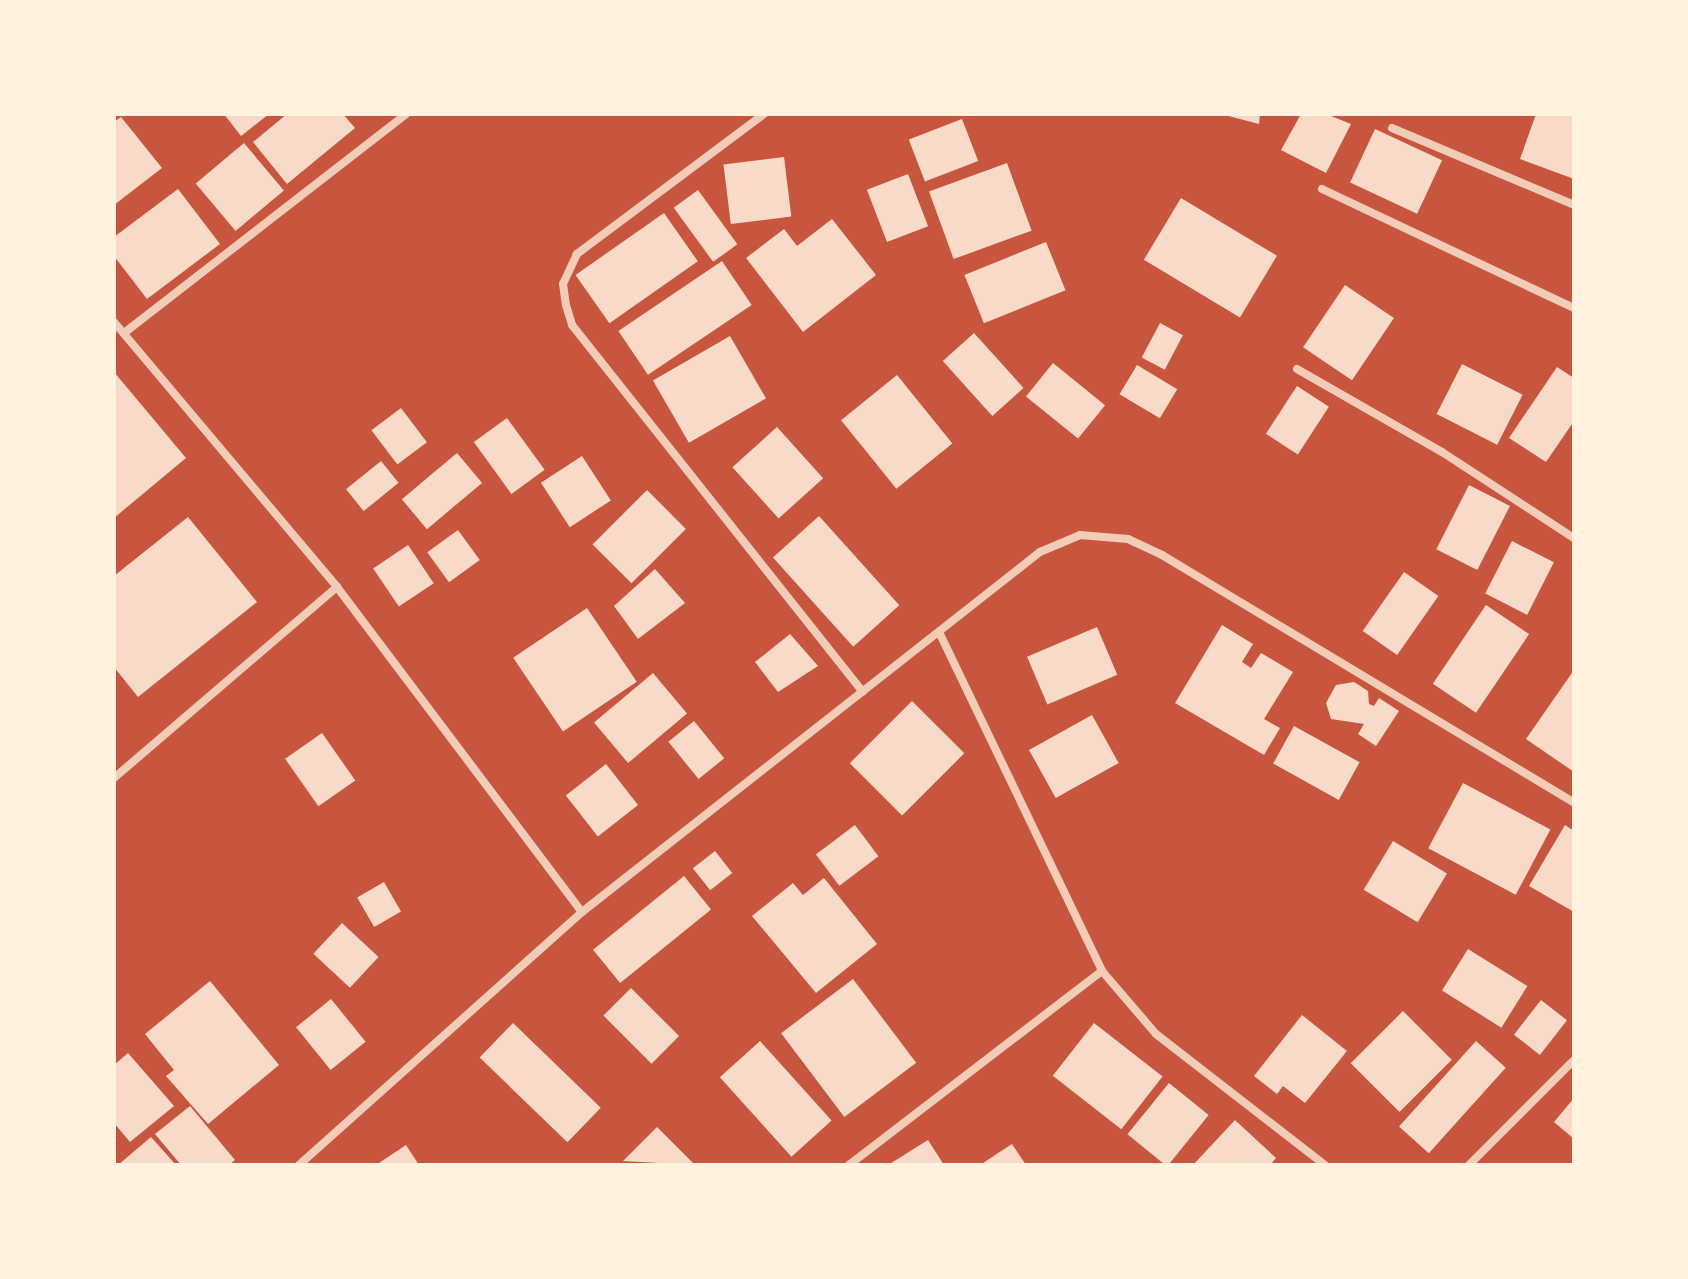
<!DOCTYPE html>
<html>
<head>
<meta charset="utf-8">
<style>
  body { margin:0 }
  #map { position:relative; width:1688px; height:1279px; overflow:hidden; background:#c8553d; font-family:Helvetica,sans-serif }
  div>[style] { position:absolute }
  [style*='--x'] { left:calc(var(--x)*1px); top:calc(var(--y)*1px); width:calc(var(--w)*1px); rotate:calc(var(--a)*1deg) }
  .building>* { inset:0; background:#f7dbc8; transform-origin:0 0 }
  .minor>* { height:8px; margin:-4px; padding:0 4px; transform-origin:4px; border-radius:4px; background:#f1ccb7 }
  span { translate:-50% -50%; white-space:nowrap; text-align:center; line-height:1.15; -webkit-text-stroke:7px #fff3e0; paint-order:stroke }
  .frame { position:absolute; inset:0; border:116px solid #fff3e0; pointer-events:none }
</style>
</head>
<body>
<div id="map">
  <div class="building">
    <div style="clip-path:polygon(224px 114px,269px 114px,241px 136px)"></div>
    <div style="clip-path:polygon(287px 114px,343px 114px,355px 128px,287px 184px,253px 142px)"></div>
    <div style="clip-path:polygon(1221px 114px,1260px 114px,1259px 124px)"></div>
    <div style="clip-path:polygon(1301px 114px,1326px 114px,1351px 124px,1326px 173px,1281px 150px)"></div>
    <div style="clip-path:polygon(1536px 114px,1574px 116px,1574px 179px,1520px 159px)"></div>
    <div style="clip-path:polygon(121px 117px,162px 168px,114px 205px,114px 122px)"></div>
    <div style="left:962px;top:119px;width:45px;height:57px;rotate:69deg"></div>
    <div style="left:1375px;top:129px;width:74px;height:59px;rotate:25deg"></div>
    <div style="left:244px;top:143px;width:62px;height:63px;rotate:50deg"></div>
    <div style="left:784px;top:157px;width:60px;height:61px;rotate:83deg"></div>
    <div style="left:1007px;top:163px;width:72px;height:83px;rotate:70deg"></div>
    <div style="left:908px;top:174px;width:56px;height:44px;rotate:69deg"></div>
    <div style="clip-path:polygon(178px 189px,220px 244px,147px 299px,114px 256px,114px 237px)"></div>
    <div style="left:698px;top:190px;width:67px;height:30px;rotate:54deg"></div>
    <div style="left:1181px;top:198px;width:112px;height:72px;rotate:31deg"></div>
    <div style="left:664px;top:213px;width:59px;height:108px;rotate:55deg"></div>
    <div style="clip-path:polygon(832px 219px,876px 275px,803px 332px,746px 258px,784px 229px,797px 246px)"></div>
    <div style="left:1046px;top:242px;width:52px;height:88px;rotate:68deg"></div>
    <div style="left:722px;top:261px;width:53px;height:125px;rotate:56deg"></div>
    <div style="left:1345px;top:285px;width:59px;height:75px;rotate:34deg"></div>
    <div style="left:1160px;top:323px;width:26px;height:39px;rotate:28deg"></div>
    <div style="left:974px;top:333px;width:74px;height:42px;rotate:48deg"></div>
    <div style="left:730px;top:336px;width:72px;height:89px;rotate:60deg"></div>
    <div style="left:1053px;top:363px;width:67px;height:43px;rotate:39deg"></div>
    <div style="left:1462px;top:364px;width:68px;height:56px;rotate:27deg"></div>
    <div style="left:1137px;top:365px;width:47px;height:34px;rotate:31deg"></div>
    <div style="clip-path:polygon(1557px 367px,1574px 378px,1574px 421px,1546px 462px,1509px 438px)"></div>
    <div style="clip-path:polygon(114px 372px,186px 458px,114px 518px)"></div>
    <div style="left:897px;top:375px;width:88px;height:72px;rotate:51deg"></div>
    <div style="left:1297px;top:386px;width:38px;height:57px;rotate:33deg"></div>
    <div style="left:401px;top:408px;width:43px;height:37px;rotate:53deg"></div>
    <div style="left:507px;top:418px;width:64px;height:41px;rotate:54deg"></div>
    <div style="left:777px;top:427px;width:69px;height:60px;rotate:48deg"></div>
    <div style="left:457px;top:453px;width:39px;height:72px;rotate:50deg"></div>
    <div style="left:582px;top:456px;width:53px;height:49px;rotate:57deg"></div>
    <div style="left:381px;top:461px;width:28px;height:45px;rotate:51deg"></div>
    <div style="left:1469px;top:485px;width:46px;height:72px;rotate:27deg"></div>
    <div style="left:647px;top:490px;width:55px;height:77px;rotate:45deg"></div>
    <div style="left:819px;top:516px;width:120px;height:62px;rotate:48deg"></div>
    <div style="clip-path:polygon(188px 517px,257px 602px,138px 697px,114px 667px,114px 576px)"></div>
    <div style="left:458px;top:530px;width:37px;height:38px;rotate:54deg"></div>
    <div style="left:1512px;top:541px;width:47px;height:59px;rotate:27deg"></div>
    <div style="left:408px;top:545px;width:46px;height:42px;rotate:56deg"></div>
    <div style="clip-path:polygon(655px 569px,685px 603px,638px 639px,614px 606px)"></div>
    <div style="left:1404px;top:572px;width:42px;height:72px;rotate:35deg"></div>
    <div style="left:1486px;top:605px;width:52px;height:95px;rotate:34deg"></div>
    <div style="left:587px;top:608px;width:89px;height:89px;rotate:56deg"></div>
    <div style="clip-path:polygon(1222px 625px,1253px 644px,1242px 662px,1251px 668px,1261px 653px,1293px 672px,1264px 719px,1280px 728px,1264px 755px,1175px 703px)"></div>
    <div style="left:1097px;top:627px;width:52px;height:76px;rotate:67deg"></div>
    <div style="clip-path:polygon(790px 634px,818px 666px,778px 692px,755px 662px)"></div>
    <div style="clip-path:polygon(1574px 670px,1574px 772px,1526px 739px)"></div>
    <div style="left:653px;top:673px;width:53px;height:77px;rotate:50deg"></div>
    <div style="clip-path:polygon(1354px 682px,1368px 691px,1369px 704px,1374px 706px,1379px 698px,1399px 711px,1376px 746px,1358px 734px,1364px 724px,1331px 719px,1326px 703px,1336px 685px)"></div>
    <div style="left:912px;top:701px;width:74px;height:88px;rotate:45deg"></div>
    <div style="left:1092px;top:715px;width:55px;height:72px;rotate:61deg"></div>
    <div style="left:694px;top:721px;width:48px;height:33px;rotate:51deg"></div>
    <div style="left:1294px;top:726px;width:75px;height:43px;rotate:29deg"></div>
    <div style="left:322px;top:733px;width:58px;height:45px;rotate:55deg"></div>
    <div style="left:606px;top:764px;width:52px;height:51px;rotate:52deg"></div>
    <div style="left:1463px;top:783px;width:99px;height:74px;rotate:28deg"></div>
    <div style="left:855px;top:825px;width:39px;height:49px;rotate:53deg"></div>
    <div style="clip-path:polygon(1565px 825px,1574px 831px,1574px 912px,1529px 886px)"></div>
    <div style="left:1393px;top:841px;width:63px;height:57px;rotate:31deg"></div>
    <div style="left:715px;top:851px;width:28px;height:28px;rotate:52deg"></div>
    <div style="left:684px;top:876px;width:43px;height:117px;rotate:51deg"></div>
    <div style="clip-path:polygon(824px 878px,877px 944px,816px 993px,752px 916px,793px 883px,803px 895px)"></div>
    <div style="left:384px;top:882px;width:34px;height:31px;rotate:60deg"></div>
    <div style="left:342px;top:923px;width:50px;height:42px;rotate:43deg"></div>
    <div style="left:1468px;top:949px;width:70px;height:49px;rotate:32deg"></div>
    <div style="left:853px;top:979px;width:105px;height:90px;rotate:53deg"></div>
    <div style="clip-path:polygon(210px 981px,279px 1065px,208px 1124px,166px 1076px,174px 1070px,145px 1034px)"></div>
    <div style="left:631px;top:988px;width:68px;height:39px;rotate:45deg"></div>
    <div style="left:331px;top:999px;width:55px;height:45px;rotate:51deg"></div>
    <div style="left:1541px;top:1000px;width:33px;height:44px;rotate:38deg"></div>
    <div style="left:1403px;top:1011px;width:69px;height:74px;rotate:45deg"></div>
    <div style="clip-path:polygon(1302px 1015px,1347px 1051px,1305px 1103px,1283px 1086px,1277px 1094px,1254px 1076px)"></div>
    <div style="left:513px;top:1023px;width:122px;height:48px;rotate:44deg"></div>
    <div style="left:1094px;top:1023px;width:87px;height:67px;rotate:38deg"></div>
    <div style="left:760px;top:1041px;width:107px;height:54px;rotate:48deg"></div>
    <div style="left:1476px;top:1041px;width:40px;height:115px;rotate:42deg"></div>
    <div style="clip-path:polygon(128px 1053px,174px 1106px,130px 1142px,114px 1123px,114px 1065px)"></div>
    <div style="left:1169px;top:1083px;width:51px;height:66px;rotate:39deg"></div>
    <div style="clip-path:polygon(1574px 1098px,1574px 1139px,1554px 1122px)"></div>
    <div style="clip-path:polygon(190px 1106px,235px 1160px,229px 1165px,181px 1165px,155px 1134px)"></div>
    <div style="clip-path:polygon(1235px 1120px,1276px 1158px,1270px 1165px,1193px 1165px)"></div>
    <div style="clip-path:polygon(657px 1127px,695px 1165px,623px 1161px)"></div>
    <div style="clip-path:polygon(151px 1137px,176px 1165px,118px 1165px)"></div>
    <div style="clip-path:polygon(928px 1140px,944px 1165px,888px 1165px)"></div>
    <div style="clip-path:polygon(1012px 1144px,1026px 1165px,980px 1165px)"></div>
    <div style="clip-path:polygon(406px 1145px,419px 1165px,376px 1165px)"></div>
  </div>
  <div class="minor">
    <div style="--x:764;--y:114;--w:234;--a:143.2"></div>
    <div style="--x:577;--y:254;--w:33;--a:115"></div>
    <div style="--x:563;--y:284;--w:21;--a:82"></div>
    <div style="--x:566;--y:305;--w:21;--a:73"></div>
    <div style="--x:572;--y:325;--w:468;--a:51.6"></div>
    <div style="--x:1392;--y:128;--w:198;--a:22.9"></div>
    <div style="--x:1322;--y:189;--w:279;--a:25.3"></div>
    <div style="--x:114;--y:322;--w:346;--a:49.9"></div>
    <div style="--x:337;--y:587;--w:407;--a:53"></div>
    <div style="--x:124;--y:333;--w:357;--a:-37.8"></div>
    <div style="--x:1297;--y:369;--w:167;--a:29.8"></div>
    <div style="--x:1442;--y:452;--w:158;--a:33.1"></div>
    <div style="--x:940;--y:634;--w:374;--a:64.3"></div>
    <div style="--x:1102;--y:971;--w:83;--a:49.4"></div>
    <div style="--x:1156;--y:1034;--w:214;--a:37.8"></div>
    <div style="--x:114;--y:778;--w:294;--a:-40.6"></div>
    <div style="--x:299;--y:1165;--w:380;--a:-41.8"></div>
    <div style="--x:582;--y:912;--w:583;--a:-38.17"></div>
    <div style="--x:1040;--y:552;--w:43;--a:-23"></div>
    <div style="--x:1080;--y:535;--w:48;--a:4.8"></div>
    <div style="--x:1128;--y:539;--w:38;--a:25"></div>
    <div style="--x:1162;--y:555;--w:481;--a:31"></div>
    <div style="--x:849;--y:1165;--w:319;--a:-37.5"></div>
    <div style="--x:1469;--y:1165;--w:148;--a:-45"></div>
  </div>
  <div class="frame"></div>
</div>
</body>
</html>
